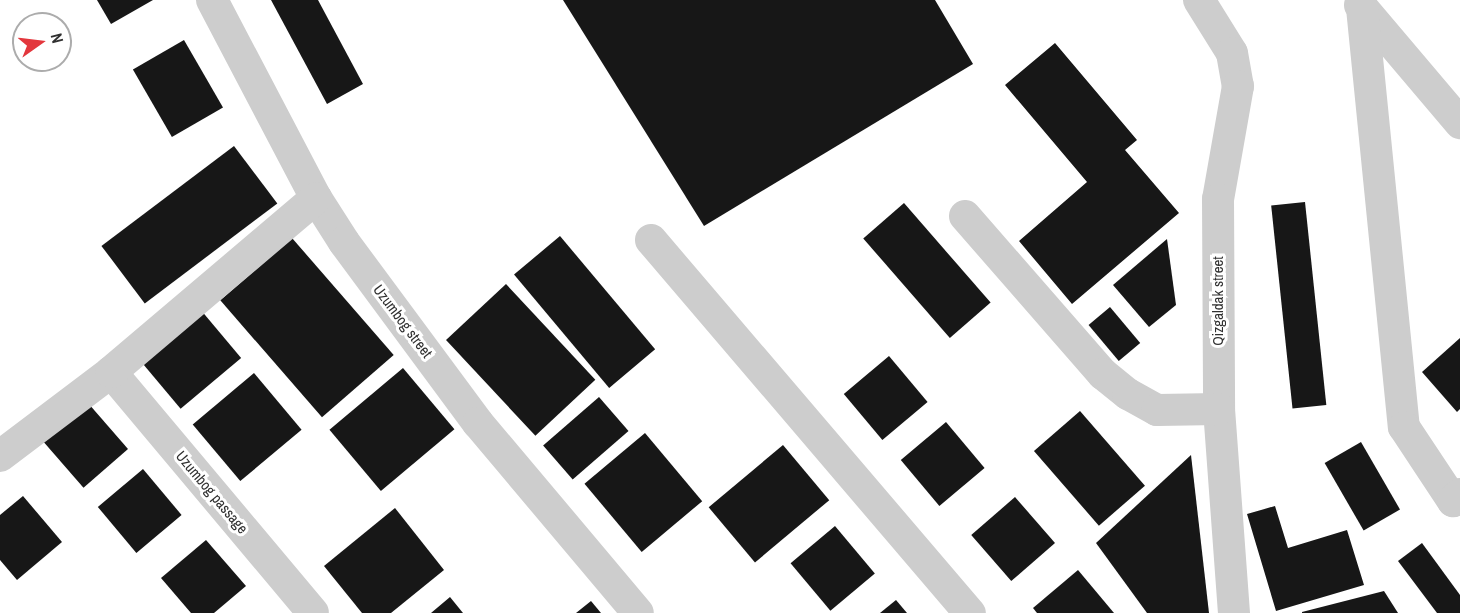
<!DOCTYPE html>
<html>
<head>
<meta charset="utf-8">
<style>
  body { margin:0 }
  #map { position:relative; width:1460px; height:613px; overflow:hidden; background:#fff; font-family:"Archivo Narrow",sans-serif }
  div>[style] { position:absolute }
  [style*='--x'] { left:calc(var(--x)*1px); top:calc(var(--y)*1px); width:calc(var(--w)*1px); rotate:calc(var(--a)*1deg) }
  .building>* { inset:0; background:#171717; transform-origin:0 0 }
  .minor>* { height:32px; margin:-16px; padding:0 16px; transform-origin:16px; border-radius:16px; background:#cdcdcd }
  span { translate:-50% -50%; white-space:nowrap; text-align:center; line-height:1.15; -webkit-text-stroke:6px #fff; paint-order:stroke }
  .street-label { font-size:15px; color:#303030 }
  .north { position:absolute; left:12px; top:12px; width:60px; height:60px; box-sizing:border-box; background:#fff; border:2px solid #acacac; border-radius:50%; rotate:76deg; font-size:16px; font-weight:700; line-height:24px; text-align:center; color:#303030 }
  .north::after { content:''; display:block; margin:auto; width:21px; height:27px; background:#e3373d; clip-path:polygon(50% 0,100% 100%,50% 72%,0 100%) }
</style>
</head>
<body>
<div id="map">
  <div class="building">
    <div style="clip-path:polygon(97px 0,153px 0,111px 24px)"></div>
    <div style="clip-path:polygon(271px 0,318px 0,363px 84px,327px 104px)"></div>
    <div style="clip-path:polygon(563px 0,935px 0,973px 64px,704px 226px)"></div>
    <div style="left:184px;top:40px;width:78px;height:59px;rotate:60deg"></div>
    <div style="clip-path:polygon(1055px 43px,1137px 140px,1125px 150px,1179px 213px,1072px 304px,1019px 241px,1087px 182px,1005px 85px)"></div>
    <div style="left:234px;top:146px;width:72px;height:166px;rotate:53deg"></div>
    <div style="left:1305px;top:202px;width:204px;height:34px;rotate:84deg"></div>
    <div style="left:904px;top:203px;width:132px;height:54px;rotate:49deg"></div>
    <div style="left:560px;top:236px;width:148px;height:60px;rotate:50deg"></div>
    <div style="left:292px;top:238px;width:155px;height:95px;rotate:49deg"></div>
    <div style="clip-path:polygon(1167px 239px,1176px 305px,1149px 327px,1113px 285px)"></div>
    <div style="left:506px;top:284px;width:131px;height:82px;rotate:47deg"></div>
    <div style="left:1110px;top:307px;width:47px;height:28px;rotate:50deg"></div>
    <div style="left:200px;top:309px;width:64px;height:79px;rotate:50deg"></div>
    <div style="clip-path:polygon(1460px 338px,1460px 409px,1457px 412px,1422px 372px)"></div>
    <div style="left:889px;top:356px;width:60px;height:59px;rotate:50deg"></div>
    <div style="left:403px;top:368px;width:80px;height:96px;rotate:50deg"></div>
    <div style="left:254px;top:373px;width:74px;height:80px;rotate:50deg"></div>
    <div style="left:599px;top:397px;width:45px;height:74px;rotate:49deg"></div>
    <div style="left:88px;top:403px;width:61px;height:59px;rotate:49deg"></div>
    <div style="left:1080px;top:411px;width:99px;height:61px;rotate:49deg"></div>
    <div style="left:946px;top:422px;width:60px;height:59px;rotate:50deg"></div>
    <div style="left:645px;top:433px;width:89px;height:79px;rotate:50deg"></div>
    <div style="left:1361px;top:442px;width:78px;height:42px;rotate:60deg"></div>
    <div style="left:783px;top:445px;width:72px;height:97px;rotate:50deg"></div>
    <div style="clip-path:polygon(1191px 455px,1209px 613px,1147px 613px,1096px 543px)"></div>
    <div style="left:143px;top:469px;width:60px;height:59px;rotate:50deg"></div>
    <div style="clip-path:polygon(23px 496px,62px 542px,17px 580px,0 560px,0 515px)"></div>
    <div style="left:1015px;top:497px;width:61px;height:58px;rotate:49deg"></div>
    <div style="clip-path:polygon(1275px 506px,1288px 548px,1347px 530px,1364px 585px,1276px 611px,1247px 514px)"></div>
    <div style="clip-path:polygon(395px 508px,444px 570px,391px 613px,362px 613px,324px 566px)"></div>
    <div style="left:835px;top:526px;width:62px;height:58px;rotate:50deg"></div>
    <div style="clip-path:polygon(206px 540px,246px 586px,214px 613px,191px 613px,161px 578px)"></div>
    <div style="clip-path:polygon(1422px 543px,1460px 595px,1460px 613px,1437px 613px,1398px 561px)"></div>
    <div style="clip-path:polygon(1078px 570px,1114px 613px,1037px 613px,1033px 608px)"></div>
    <div style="clip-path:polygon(1384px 591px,1398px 613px,1302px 613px,1302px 612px)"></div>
    <div style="clip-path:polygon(450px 597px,463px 613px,431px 613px)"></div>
    <div style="clip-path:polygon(896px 600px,907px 613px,880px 613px)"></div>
    <div style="clip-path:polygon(591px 601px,601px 613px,576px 613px)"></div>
  </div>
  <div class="minor">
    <div style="--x:212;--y:0;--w:224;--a:62.3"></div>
    <div style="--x:316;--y:198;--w:52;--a:57.5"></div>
    <div style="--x:344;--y:242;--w:225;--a:53.5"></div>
    <div style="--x:478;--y:423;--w:248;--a:49.9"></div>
    <div style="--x:1199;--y:0;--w:62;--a:58.1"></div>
    <div style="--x:1232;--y:53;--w:34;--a:80"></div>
    <div style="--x:1238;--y:86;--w:115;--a:100"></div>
    <div style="--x:1218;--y:199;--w:210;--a:89.7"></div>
    <div style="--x:1219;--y:409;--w:205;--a:85.8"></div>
    <div style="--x:1360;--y:5;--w:155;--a:49.7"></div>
    <div style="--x:1362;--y:8;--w:421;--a:84.3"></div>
    <div style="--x:1404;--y:427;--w:89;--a:56.5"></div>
    <div style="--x:1453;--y:501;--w:10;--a:-45"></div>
    <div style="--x:965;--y:216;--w:210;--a:48.9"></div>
    <div style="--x:1103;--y:374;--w:32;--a:39"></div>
    <div style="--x:1128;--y:394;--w:33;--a:29"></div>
    <div style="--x:1157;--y:410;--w:62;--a:-0.9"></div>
    <div style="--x:651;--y:240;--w:491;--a:49.5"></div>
    <div style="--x:111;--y:372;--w:314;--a:50"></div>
    <div style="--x:0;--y:456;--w:139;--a:-37.1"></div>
    <div style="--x:111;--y:372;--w:269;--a:-40.3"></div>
  </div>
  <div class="street-label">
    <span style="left:1218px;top:301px;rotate:-90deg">Qizgaldak street</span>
    <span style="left:403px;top:321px;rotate:53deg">Uzumbog street</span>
    <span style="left:212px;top:492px;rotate:50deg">Uzumbog passage</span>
  </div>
  <div class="north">N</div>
</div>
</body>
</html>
